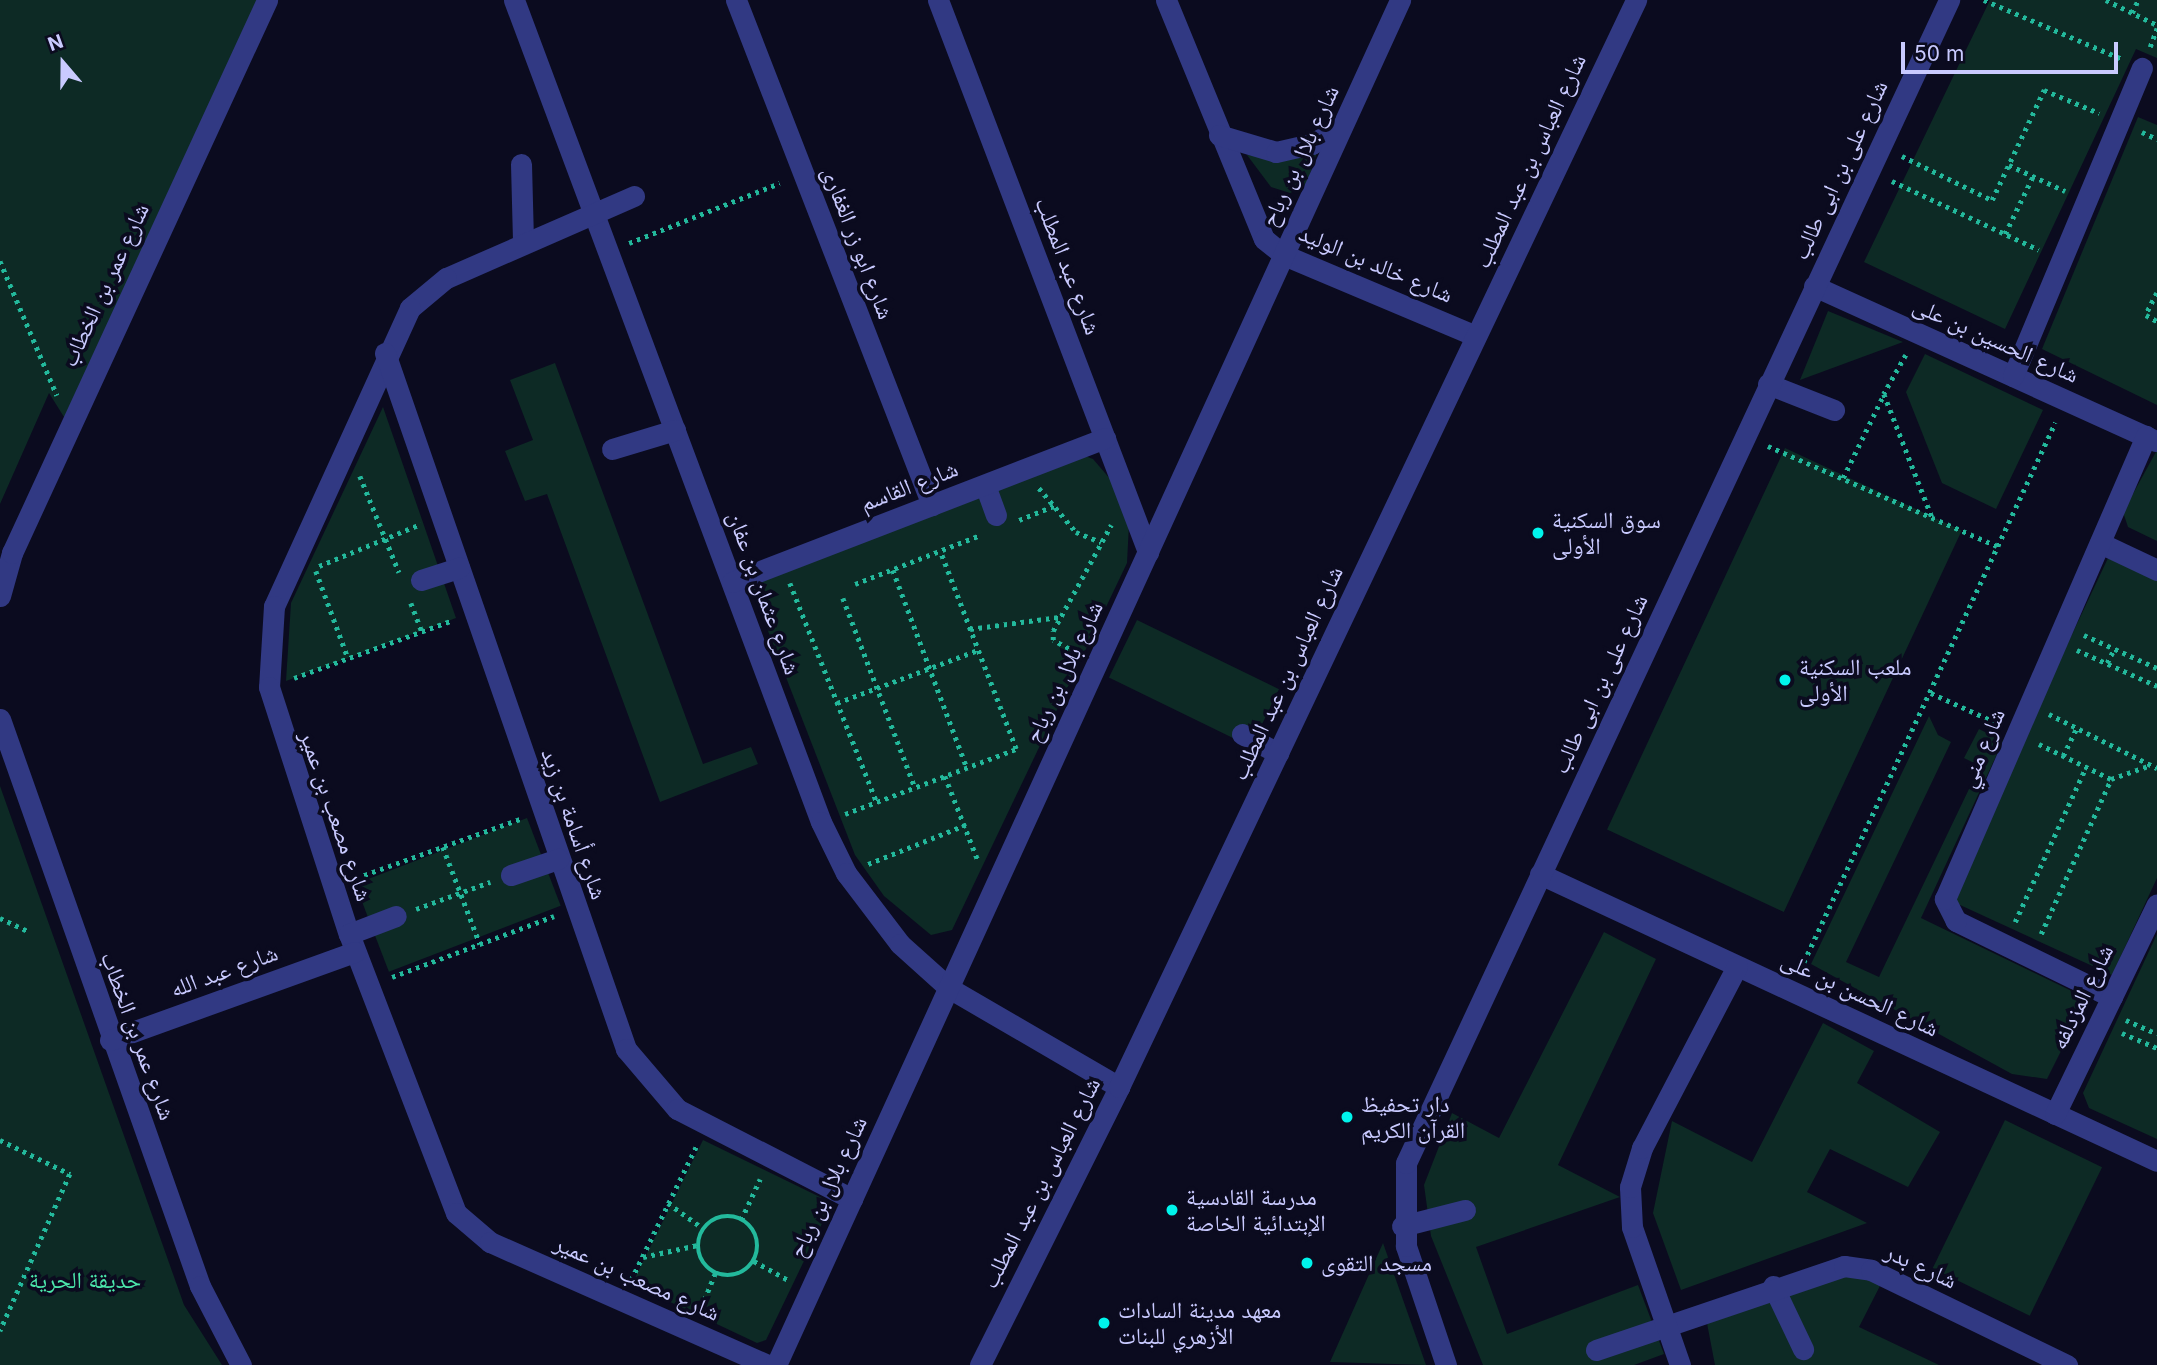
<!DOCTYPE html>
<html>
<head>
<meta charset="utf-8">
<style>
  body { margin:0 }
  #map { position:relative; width:2157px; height:1365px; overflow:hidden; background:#0b0b1f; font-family:Inter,"Noto Naskh Arabic",sans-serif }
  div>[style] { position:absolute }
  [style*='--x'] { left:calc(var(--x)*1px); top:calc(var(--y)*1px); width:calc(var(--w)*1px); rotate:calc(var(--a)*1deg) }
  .green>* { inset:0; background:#0d2a25; transform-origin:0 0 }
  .path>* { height:4.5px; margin-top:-2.25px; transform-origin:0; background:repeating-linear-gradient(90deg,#23b99c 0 3.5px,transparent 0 8.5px) }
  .path>.ring { margin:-2.25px; padding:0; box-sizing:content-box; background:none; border:4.5px solid #23b99c; border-radius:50% }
  .minor>* { height:21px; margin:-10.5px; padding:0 10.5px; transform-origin:10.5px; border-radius:10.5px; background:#313983 }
  .dots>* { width:19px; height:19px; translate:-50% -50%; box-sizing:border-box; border:4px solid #0b0b1f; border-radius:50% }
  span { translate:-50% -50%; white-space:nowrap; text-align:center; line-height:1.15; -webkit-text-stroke:7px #0b0b1f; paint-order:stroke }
  .street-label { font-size:23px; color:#c9caff }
  .poi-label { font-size:23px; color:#c9caff }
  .left { translate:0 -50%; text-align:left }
  .park-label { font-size:23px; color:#4ce8ac }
  .north { position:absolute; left:28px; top:28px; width:70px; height:70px; -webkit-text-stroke:5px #0b0b1f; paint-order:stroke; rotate:340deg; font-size:19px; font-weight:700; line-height:28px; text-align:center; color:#c9caff }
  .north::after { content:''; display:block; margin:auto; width:24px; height:32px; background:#c9caff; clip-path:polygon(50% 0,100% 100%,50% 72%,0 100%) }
  .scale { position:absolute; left:1901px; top:42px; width:217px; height:32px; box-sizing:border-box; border:4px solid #c9caff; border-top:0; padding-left:9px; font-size:21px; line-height:24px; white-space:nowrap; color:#c9caff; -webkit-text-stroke:5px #0b0b1f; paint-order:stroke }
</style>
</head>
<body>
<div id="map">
  <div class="green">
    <div style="clip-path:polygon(0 0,267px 0,69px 425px,49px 393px,0 504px)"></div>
    <div style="clip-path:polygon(1990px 0,2157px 0,2157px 58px,2136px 49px,2005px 329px,1864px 262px)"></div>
    <div style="clip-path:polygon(2138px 117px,2157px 125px,2157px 405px,2042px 349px)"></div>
    <div style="clip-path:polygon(1319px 146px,1306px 186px,1290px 193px,1271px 187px,1247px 155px,1278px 156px)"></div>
    <div style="clip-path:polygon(1828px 311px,1903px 342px,1800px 380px)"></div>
    <div style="clip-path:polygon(1925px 354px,2043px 410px,1996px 509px,1942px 483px,1906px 392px)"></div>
    <div style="clip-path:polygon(555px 363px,703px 764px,751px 747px,758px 764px,660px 802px,547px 494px,525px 501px,505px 451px,533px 440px,510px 380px)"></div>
    <div style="clip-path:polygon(383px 407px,456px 618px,286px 681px,291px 603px)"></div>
    <div style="left:1785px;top:448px;width:195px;height:421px;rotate:25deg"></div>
    <div style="clip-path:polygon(2157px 450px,2157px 541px,2128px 527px,2123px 512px)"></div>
    <div style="clip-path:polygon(1077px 453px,1093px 459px,1111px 480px,1129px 524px,1127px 563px,952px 930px,931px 935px,884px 896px,855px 855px,749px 582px)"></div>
    <div style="clip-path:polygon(2109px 556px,2157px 578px,2157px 878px,2112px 975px,1947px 899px)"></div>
    <div style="left:1137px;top:620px;width:158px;height:64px;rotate:26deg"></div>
    <div style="clip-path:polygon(1929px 716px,1938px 735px,1951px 742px,1846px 962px,1879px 977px,1980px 766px,1964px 758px,1979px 729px,2003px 741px,1921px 918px,2080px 995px,2083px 1007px,2047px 1079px,2012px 1074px,1811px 964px)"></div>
    <div style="clip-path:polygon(0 786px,184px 1305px,222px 1365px,0 1365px)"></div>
    <div style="left:527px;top:818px;width:94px;height:184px;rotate:69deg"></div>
    <div style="clip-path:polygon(1604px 932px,1656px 959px,1558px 1165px,1620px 1197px,1476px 1247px,1507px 1334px,1638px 1285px,1664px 1354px,1634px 1365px,1483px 1365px,1431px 1236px,1424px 1185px,1452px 1113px,1499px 1138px)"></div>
    <div style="clip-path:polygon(2157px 934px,2157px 1139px,2089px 1108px,2083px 1093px)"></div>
    <div style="clip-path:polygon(1823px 1023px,1874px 1051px,1857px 1083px,1940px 1132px,1908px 1187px,1830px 1149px,1807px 1192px,1867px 1223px,1681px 1290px,1653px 1213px,1672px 1121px,1752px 1162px)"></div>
    <div style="left:2005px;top:1120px;width:108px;height:165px;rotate:26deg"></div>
    <div style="clip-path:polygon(703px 1140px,822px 1198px,828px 1211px,766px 1340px,757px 1343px,632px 1284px)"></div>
    <div style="clip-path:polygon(1383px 1243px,1426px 1365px,1330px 1362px)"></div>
    <div style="clip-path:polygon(1849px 1268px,1883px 1280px,1859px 1327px,1939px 1365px,1715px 1365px,1706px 1318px)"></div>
  </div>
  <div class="path">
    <div style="--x:1984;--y:0;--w:150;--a:23.1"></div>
    <div style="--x:2106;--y:0;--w:57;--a:26.1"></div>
    <div style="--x:2132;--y:13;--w:14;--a:-65"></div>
    <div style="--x:2150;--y:47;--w:20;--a:-70"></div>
    <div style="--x:2142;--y:132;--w:17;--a:25"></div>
    <div style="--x:1902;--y:156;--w:100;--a:26.1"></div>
    <div style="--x:1992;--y:200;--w:122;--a:-64.7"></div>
    <div style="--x:2044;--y:90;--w:60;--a:22.7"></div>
    <div style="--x:2009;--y:165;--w:62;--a:24.9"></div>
    <div style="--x:1892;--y:181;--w:162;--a:25.1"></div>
    <div style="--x:2005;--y:234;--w:64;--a:-64.2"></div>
    <div style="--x:629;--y:243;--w:162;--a:-21.7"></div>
    <div style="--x:0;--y:261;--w:146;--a:67"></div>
    <div style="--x:2157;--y:293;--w:25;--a:117"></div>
    <div style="--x:2146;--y:315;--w:13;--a:29"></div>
    <div style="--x:1906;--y:355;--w:45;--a:119.4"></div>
    <div style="--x:1884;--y:394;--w:132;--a:68.7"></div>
    <div style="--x:1768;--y:446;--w:250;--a:23.6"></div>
    <div style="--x:360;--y:476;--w:104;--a:67.9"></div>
    <div style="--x:1843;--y:478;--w:93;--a:-64"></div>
    <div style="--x:1039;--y:488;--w:57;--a:49.9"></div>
    <div style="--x:1076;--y:532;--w:27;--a:22"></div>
    <div style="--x:1019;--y:520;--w:40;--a:-22"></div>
    <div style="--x:319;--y:566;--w:110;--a:-22.4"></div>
    <div style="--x:893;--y:570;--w:211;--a:69.5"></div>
    <div style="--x:316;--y:571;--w:93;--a:69.8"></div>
    <div style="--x:790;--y:583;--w:237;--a:68.4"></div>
    <div style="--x:855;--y:584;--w:135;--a:-21.3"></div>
    <div style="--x:843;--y:598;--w:203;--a:69.2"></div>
    <div style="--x:411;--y:603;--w:30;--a:69"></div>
    <div style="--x:970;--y:629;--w:90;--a:-7.7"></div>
    <div style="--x:2084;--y:635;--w:80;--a:24.3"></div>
    <div style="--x:2077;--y:650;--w:88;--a:24.2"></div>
    <div style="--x:1076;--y:653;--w:26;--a:-151"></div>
    <div style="--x:1053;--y:640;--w:9;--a:-90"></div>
    <div style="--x:1053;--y:631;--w:121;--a:-61.3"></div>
    <div style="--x:2107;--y:663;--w:16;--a:-63"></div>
    <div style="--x:294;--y:678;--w:169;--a:-20"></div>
    <div style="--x:1931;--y:693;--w:72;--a:24.4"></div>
    <div style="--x:837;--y:703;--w:151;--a:-20.6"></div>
    <div style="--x:2049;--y:714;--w:121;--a:26.6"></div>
    <div style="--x:2039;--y:744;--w:80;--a:25.9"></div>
    <div style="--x:2111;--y:779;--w:42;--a:-19.3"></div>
    <div style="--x:2063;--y:756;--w:32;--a:-64"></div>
    <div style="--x:945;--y:776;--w:90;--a:68.6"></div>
    <div style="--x:845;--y:814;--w:183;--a:-20.8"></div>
    <div style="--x:1016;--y:749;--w:212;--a:-111"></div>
    <div style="--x:443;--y:847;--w:104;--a:69.1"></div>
    <div style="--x:868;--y:864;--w:105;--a:-21.9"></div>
    <div style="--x:356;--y:878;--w:177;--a:-19.8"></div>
    <div style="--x:416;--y:909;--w:79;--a:-20"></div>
    <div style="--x:0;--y:918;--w:33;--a:25"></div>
    <div style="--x:2015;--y:922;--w:170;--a:-65.4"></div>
    <div style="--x:2041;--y:934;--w:170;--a:-65.7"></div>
    <div style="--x:1800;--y:970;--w:604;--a:-65.01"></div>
    <div style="--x:392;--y:977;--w:173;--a:-20.6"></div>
    <div style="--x:2126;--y:1020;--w:34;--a:24"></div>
    <div style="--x:2122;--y:1033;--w:38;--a:23"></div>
    <div style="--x:0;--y:1140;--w:78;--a:25.9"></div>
    <div style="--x:70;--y:1174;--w:172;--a:114"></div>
    <div style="--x:668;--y:1203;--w:44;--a:35.8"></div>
    <div class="ring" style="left:698px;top:1216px;width:55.5px;height:55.5px"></div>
    <div style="--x:741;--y:1220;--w:45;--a:-65.1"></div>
    <div style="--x:643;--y:1257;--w:56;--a:-12.3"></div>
    <div style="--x:754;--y:1261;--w:41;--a:29.1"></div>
    <div style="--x:631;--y:1280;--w:148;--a:-64"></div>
    <div style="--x:701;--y:1308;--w:38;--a:-68"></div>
  </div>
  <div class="minor">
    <div style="--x:514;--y:0;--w:877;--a:69.52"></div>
    <div style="--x:821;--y:822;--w:57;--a:63.9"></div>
    <div style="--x:846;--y:873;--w:89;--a:52.7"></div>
    <div style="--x:900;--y:944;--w:66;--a:41.9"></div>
    <div style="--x:949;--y:988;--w:197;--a:30.2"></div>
    <div style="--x:736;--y:0;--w:542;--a:68.79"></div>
    <div style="--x:938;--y:0;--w:591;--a:69.17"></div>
    <div style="--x:1166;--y:0;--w:258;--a:67.7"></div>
    <div style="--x:1264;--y:239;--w:26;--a:39"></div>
    <div style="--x:1284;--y:255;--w:208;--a:22.9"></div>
    <div style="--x:1219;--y:135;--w:59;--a:16.6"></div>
    <div style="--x:1276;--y:152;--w:37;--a:-13"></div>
    <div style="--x:1312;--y:144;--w:35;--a:-31"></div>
    <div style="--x:521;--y:164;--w:79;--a:88.5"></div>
    <div style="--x:634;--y:196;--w:205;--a:156.4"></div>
    <div style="--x:446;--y:278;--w:47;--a:140.2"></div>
    <div style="--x:410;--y:308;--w:328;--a:114.5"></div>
    <div style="--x:274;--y:606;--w:81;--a:93.5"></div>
    <div style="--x:269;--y:687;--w:260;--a:72.1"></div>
    <div style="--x:349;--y:934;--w:299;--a:69"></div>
    <div style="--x:456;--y:1213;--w:45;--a:40.5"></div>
    <div style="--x:490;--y:1242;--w:304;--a:23.9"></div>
    <div style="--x:1814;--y:286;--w:375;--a:24.4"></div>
    <div style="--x:385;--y:353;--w:737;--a:70.9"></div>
    <div style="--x:626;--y:1049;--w:79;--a:49.6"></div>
    <div style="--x:677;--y:1109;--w:197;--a:27.2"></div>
    <div style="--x:2013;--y:376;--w:334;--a:-67.3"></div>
    <div style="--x:1768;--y:384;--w:71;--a:21.5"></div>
    <div style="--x:612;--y:449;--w:66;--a:-16.8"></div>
    <div style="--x:985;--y:485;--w:32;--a:70"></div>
    <div style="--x:2100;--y:543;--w:63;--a:25.3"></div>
    <div style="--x:421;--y:580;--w:40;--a:-18"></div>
    <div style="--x:732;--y:582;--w:400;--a:-21.1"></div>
    <div style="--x:0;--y:596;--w:45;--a:-74.4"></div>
    <div style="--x:12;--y:553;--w:609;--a:-65.24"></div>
    <div style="--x:0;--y:719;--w:601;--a:70.57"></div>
    <div style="--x:200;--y:1286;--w:89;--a:62.6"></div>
    <div style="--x:1242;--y:734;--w:41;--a:27.8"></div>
    <div style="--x:1540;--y:874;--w:680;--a:24.95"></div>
    <div style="--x:511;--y:875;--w:50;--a:-18.8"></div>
    <div style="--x:349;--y:934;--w:50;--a:-21"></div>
    <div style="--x:2112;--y:997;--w:174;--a:-154"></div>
    <div style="--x:1956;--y:921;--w:25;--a:-117"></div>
    <div style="--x:1945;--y:899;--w:505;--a:-66.53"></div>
    <div style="--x:110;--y:1040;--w:260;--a:-19.8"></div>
    <div style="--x:2055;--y:1114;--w:233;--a:-64.1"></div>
    <div style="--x:1402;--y:1226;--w:65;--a:-14.3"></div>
    <div style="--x:1773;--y:1286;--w:70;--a:64.5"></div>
    <div style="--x:1596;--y:1350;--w:262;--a:-18.7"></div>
    <div style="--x:1844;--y:1266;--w:27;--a:8"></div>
    <div style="--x:1871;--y:1270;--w:218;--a:25.9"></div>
    <div style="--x:776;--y:1365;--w:1501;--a:-65.43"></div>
    <div style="--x:980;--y:1365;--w:311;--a:-63.4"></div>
    <div style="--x:1119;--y:1087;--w:1204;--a:-64.56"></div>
    <div style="--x:1446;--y:1365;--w:126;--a:-108.6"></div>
    <div style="--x:1406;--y:1246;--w:83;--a:-90"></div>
    <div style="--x:1406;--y:1163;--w:1284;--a:-64.97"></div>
    <div style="--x:1680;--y:1365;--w:146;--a:-109.2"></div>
    <div style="--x:1632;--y:1227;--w:40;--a:-92.9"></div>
    <div style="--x:1630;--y:1187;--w:41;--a:-72.9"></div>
    <div style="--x:1642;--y:1148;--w:205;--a:-62.4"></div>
  </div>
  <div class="dots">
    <div style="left:1538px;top:533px;background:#00f4ec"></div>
    <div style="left:1785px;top:680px;background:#00f4ec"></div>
    <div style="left:1347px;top:1117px;background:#00f4ec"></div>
    <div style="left:1172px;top:1210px;background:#00f4ec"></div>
    <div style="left:1307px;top:1263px;background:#00f4ec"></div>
    <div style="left:1104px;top:1323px;background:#00f4ec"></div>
  </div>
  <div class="street-label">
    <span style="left:1300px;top:156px;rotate:-65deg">شارع بلال بن رباح</span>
    <span style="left:1530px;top:161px;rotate:-65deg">شارع العباس بن عبد المطلب</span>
    <span style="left:1840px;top:170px;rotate:-65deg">شارع على بن ابى طالب</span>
    <span style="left:858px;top:243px;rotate:69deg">شارع ابو زر الغفارى</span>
    <span style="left:1376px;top:264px;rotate:23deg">شارع خالد بن الوليد</span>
    <span style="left:1068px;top:266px;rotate:69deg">شارع عبد المطلب</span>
    <span style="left:105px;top:285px;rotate:-65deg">شارع عمر بن الخطاب</span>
    <span style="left:1996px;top:340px;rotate:24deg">شارع الحسين بن على</span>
    <span style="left:909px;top:486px;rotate:-21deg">شارع القاسم</span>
    <span style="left:764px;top:593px;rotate:70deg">شارع عثمان بن عفان</span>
    <span style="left:1064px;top:672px;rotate:-65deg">شارع بلال بن رباح</span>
    <span style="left:1287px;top:673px;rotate:-65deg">شارع العباس بن عبد المطلب</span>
    <span style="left:1600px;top:684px;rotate:-65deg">شارع على بن ابى طالب</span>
    <span style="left:1982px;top:748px;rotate:-67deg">شارع مني</span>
    <span style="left:336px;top:816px;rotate:71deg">شارع مصعب بن عمير</span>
    <span style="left:574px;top:824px;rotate:71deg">شارع أسامة بن زيد</span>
    <span style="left:224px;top:971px;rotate:-20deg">شارع عبد الله</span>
    <span style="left:1860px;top:994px;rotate:25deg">شارع الحسن بن على</span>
    <span style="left:2082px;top:997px;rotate:-64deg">شارع المزدلفه</span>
    <span style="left:138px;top:1036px;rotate:70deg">شارع عمر بن الخطاب</span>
    <span style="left:1041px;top:1183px;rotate:-63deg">شارع العباس بن عبد المطلب</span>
    <span style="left:828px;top:1187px;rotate:-65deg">شارع بلال بن رباح</span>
    <span style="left:1921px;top:1266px;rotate:25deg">شارع بدر</span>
    <span style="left:637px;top:1278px;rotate:24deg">شارع مصعب بن عمير</span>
  </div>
  <div class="poi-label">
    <span class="left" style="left:1552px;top:533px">سوق السكنية<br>الأولى</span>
    <span class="left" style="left:1799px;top:680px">ملعب السكنية<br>الأولى</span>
    <span class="left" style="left:1361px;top:1117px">دار تحفيظ<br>القرآن الكريم</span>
    <span class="left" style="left:1186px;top:1210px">مدرسة القادسية<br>الإبتدائية الخاصة</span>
    <span class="left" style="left:1321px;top:1263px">مسجد التقوى</span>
    <span class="left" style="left:1118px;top:1323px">معهد مدينة السادات<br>الأزهري للبنات</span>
  </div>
  <div class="park-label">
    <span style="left:85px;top:1280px">حديقة الحرية</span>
  </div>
  <div class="north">N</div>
  <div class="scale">50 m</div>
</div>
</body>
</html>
